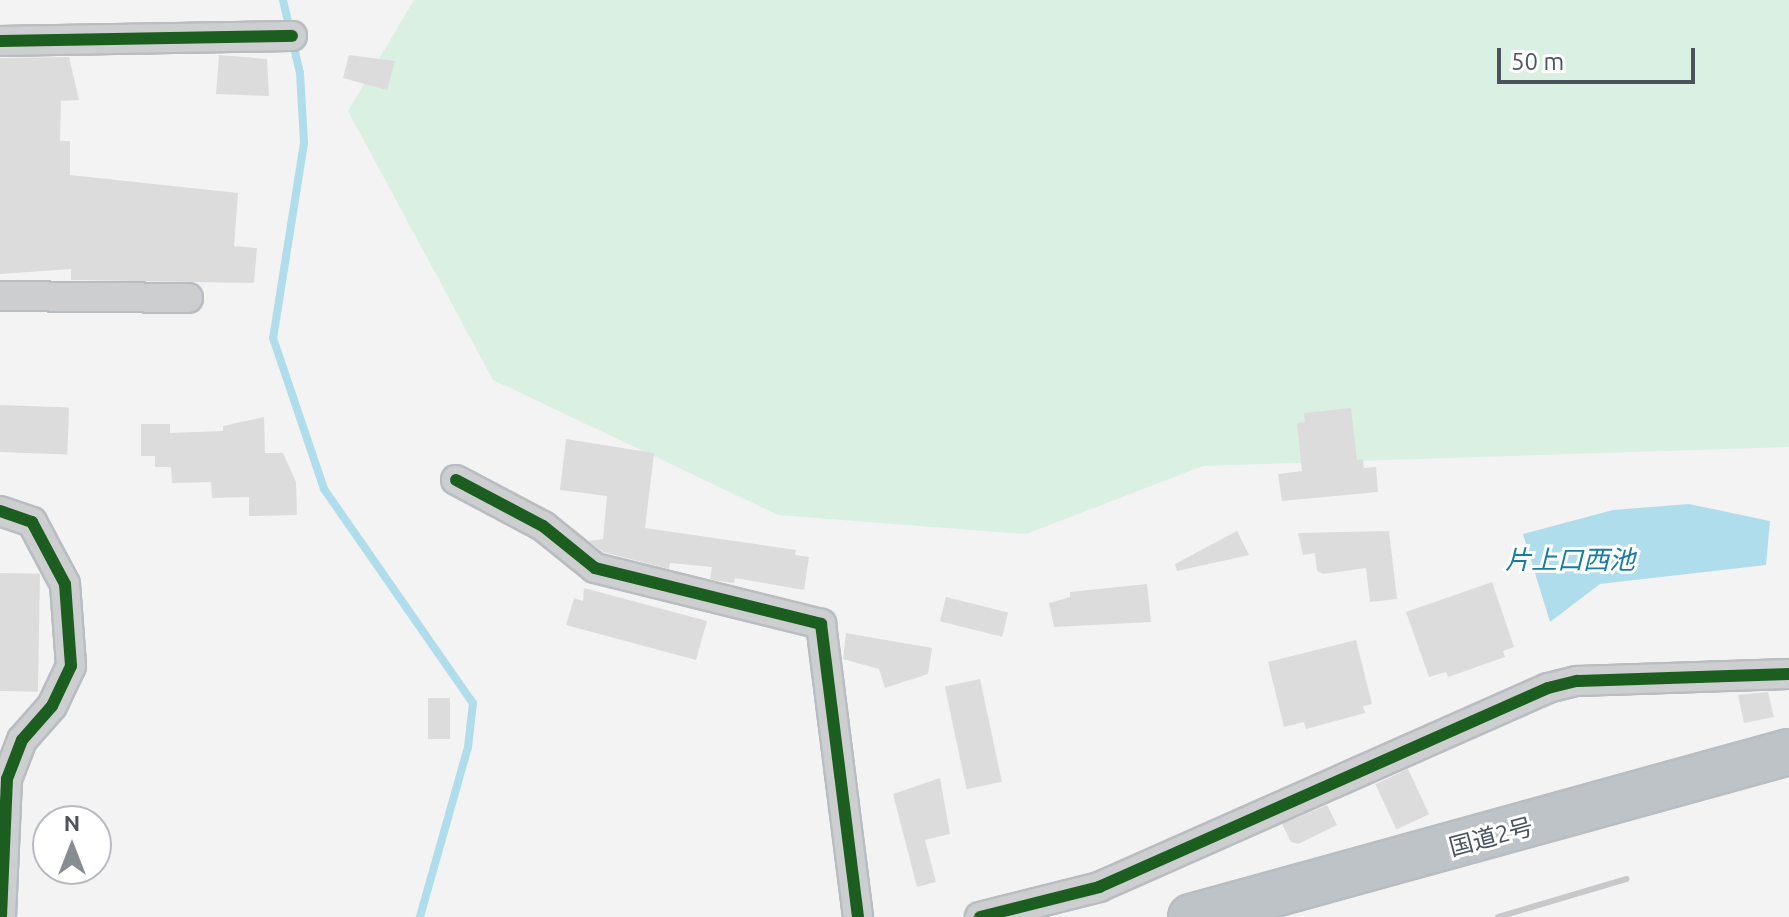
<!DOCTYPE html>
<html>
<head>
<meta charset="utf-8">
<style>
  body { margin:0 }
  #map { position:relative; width:1789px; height:917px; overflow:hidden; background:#f3f3f3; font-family:Ubuntu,"Noto Sans JP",sans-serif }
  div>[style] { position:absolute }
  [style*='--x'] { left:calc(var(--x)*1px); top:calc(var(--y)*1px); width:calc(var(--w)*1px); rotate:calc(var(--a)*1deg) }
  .green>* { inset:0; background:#d9f0e3 }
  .water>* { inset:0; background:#b0ddeb }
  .stream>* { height:8px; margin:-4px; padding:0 4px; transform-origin:4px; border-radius:4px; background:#b0ddeb }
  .building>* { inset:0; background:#dcdcdd; transform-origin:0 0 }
  .roads { filter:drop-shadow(2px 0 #b8bdc2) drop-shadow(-2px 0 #b8bdc2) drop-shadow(0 2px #b8bdc2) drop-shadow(0 -2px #b8bdc2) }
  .street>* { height:28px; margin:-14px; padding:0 14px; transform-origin:14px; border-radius:14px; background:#cdced0 }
  .highway>* { height:44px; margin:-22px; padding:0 22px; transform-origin:22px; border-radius:22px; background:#bec3c7 }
  .rail>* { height:6px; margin:-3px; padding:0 3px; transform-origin:3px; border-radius:3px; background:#c8c8ca }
  .cycleway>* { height:12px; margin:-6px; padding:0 6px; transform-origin:6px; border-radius:6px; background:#1b5e20 }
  span { translate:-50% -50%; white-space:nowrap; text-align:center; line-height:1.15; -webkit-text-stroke:6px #fff; paint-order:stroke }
  .street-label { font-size:24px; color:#4b545e }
  .water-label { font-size:26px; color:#157da0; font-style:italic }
  .north { position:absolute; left:32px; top:805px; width:80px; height:80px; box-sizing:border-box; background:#fff; border:2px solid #b7bbbf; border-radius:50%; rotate:0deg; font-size:22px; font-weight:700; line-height:32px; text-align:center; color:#4b545e }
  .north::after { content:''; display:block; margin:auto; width:28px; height:36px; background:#868c92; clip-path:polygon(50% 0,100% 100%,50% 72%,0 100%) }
  .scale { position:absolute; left:1497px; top:48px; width:198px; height:36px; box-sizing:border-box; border:4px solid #4b545e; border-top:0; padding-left:10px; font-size:24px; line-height:28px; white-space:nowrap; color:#4b545e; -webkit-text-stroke:6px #fff; paint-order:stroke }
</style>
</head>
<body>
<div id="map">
  <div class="green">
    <div style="clip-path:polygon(414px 0,1789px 0,1789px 447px,1203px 466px,1026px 534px,778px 515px,493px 380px,348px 111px)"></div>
  </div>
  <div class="water">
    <div style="clip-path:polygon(1689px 504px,1770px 521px,1766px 565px,1600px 584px,1550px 622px,1523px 534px,1613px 510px)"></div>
  </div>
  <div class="stream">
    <div style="--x:283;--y:0;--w:75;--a:76.9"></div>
    <div style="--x:300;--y:73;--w:70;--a:86.7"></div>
    <div style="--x:304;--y:143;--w:197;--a:99"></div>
    <div style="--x:273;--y:338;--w:159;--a:71.3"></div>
    <div style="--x:324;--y:489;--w:261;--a:55.2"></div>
    <div style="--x:473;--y:703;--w:44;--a:96.5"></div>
    <div style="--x:468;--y:747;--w:177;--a:105.8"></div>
  </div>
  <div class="building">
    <div style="clip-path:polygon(219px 55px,267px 59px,269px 96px,216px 94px)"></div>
    <div style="clip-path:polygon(349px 55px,395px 61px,387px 90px,343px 78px)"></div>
    <div style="clip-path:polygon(69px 57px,79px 100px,61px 101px,60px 141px,70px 141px,70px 175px,238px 193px,234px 246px,257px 248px,254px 283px,71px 280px,71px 269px,0 274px,0 58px)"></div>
    <div style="left:0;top:405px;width:69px;height:47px;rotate:2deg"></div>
    <div style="clip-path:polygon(1351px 408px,1357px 460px,1363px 459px,1364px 468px,1376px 467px,1378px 492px,1282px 501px,1278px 474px,1302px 471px,1297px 423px,1305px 422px,1304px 413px)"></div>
    <div style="clip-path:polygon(264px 417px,265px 453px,283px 453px,296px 482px,297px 515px,249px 516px,249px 497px,212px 498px,211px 482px,172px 483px,171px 467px,155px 467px,155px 456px,141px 456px,141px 424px,170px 424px,170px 433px,223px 431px,223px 426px)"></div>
    <div style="clip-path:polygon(566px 439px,654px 453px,645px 528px,796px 550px,795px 555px,809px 557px,804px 590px,735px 578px,734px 583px,718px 581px,710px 579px,712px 567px,670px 563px,669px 569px,603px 552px,589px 541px,603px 539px,607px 496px,560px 490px)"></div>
    <div style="clip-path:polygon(1237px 531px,1249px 555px,1177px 571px,1175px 564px)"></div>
    <div style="clip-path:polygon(1389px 531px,1397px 599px,1370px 602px,1366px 568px,1323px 574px,1317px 571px,1315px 553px,1303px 555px,1298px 533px)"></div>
    <div style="left:0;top:573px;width:40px;height:118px;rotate:1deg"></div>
    <div style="clip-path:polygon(1492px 582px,1514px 647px,1503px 651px,1505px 657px,1448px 677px,1446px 672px,1429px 677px,1406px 612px)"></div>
    <div style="clip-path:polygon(1147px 584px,1151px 622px,1054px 627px,1049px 603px,1070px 597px,1070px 592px)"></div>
    <div style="clip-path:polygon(584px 588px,707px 621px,696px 660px,566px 625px,574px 598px,583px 601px)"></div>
    <div style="left:946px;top:597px;width:64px;height:25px;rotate:14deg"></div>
    <div style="clip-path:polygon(846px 633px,932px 648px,928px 674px,885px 688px,879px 669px,843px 659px)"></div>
    <div style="clip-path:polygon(1356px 640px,1372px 704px,1363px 706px,1365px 713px,1306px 729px,1304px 722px,1284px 727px,1268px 662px)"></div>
    <div style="left:980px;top:679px;width:105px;height:36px;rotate:78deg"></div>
    <div style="clip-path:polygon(1768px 692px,1774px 717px,1744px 723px,1738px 695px)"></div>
    <div style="left:428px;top:698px;width:22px;height:41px"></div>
    <div style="left:1408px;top:769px;width:50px;height:36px;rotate:65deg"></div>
    <div style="clip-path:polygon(940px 778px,950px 834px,925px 840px,936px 882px,917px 887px,893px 794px)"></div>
    <div style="clip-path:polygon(1327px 805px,1337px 825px,1298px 844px,1291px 842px,1282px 824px)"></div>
  </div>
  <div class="roads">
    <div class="street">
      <div style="--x:0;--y:41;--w:292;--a:-1"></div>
      <div style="--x:0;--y:296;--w:188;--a:0.6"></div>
      <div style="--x:456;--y:480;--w:98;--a:27.9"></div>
      <div style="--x:543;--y:526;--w:67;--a:38.9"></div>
      <div style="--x:595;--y:568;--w:233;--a:13.9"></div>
      <div style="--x:821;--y:624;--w:295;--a:82.8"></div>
      <div style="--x:0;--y:511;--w:34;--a:19"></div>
      <div style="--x:32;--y:522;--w:70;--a:62"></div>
      <div style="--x:65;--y:584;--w:82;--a:85.8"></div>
      <div style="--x:71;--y:666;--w:44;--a:115.4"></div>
      <div style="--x:52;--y:706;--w:45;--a:131.4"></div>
      <div style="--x:22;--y:740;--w:42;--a:111"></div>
      <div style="--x:7;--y:779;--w:138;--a:92.5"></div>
      <div style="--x:980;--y:917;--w:123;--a:-14.1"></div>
      <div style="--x:1099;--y:887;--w:491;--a:-23.9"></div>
      <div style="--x:1548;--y:688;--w:30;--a:-14"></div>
      <div style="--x:1577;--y:681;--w:212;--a:-1.9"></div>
    </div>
    <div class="highway">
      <div style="--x:1191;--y:917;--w:620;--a:-15.43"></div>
    </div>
  </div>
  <div class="rail">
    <div style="--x:1498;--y:917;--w:134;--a:-16.5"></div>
  </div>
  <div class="cycleway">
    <div style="--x:0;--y:41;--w:292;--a:-1"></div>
    <div style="--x:456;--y:480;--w:98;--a:27.9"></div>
    <div style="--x:543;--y:526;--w:67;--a:38.9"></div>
    <div style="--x:595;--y:568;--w:233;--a:13.9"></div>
    <div style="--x:821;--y:624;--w:295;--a:82.8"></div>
    <div style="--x:0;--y:511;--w:34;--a:19"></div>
    <div style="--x:32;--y:522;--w:70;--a:62"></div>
    <div style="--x:65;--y:584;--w:82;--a:85.8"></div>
    <div style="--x:71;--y:666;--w:44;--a:115.4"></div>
    <div style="--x:52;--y:706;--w:45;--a:131.4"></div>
    <div style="--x:22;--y:740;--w:42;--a:111"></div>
    <div style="--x:7;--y:779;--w:138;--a:92.5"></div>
    <div style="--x:980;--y:917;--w:123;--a:-14.1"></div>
    <div style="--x:1099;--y:887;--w:491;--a:-23.9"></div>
    <div style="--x:1548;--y:688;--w:30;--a:-14"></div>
    <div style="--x:1577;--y:681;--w:212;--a:-1.9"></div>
  </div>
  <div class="street-label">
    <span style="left:1491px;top:837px;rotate:-15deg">国道2号</span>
  </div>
  <div class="water-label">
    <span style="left:1570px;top:560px">片上口西池</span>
  </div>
  <div class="north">N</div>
  <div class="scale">50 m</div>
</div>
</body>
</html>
